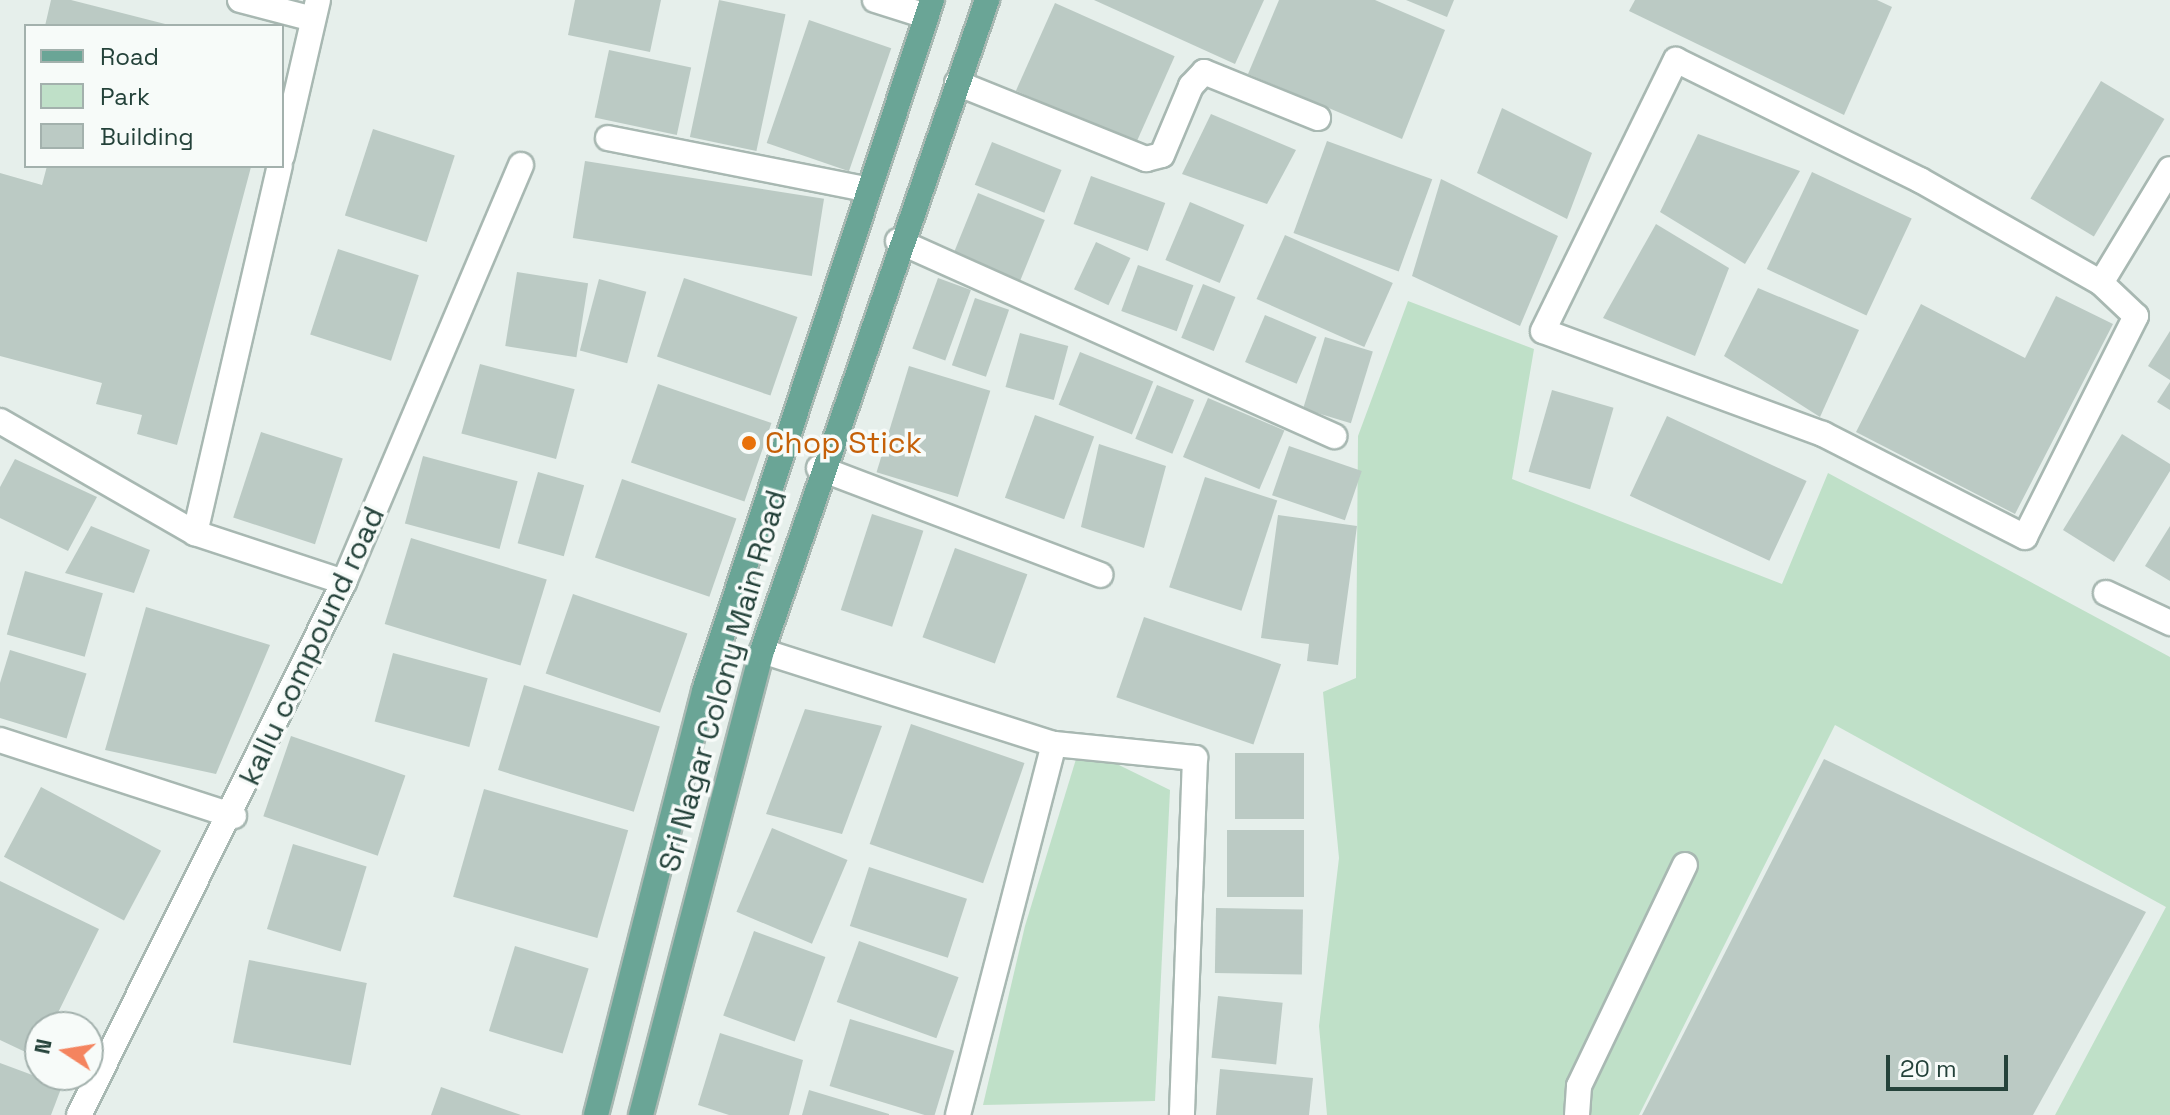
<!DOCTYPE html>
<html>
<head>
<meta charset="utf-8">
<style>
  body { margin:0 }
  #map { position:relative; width:2170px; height:1115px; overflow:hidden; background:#e6efeb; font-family:"Space Grotesk",sans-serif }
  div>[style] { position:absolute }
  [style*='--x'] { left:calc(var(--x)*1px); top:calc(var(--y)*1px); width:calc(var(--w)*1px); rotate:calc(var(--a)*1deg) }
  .green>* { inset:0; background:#bfe0c8 }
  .building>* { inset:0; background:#bbcac4; transform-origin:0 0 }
  .roads { filter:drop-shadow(2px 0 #a8b8b2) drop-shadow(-2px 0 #a8b8b2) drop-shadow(0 2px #a8b8b2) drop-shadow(0 -2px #a8b8b2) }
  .minor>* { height:24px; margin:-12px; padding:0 12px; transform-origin:12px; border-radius:12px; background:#fff }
  .major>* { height:24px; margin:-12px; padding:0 12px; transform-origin:12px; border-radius:12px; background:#6aa596 }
  .dots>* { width:22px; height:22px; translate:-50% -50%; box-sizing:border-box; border:4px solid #f7fbf9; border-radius:50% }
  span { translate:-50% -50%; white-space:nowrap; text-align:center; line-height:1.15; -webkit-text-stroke:7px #f7fbf9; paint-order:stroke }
  .food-label { font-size:30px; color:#c56008 }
  .left { translate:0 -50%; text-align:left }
  .street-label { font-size:30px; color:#24423a }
  .legend { position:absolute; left:24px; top:24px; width:260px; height:144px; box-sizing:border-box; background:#f7fbf9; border:2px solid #a3b1ad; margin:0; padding:10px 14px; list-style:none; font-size:24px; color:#24423a }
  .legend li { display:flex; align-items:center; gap:16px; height:40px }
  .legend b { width:40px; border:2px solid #a3b1ad }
  .north { position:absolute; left:24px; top:1011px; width:80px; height:80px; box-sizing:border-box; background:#f7fbf9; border:2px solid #a3b1ad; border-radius:50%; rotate:282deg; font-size:22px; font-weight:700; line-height:32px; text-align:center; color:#24423a }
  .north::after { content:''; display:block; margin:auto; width:28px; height:36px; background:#f4845f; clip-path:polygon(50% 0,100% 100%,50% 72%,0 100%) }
  .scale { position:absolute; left:1886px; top:1055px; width:122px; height:36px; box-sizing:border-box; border:4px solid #24423a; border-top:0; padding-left:10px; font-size:24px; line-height:28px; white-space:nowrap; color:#24423a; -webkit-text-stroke:6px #f7fbf9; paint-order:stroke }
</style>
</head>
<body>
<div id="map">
  <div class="green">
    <div style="clip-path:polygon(1408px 301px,1534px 349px,1512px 479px,1782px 584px,1828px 473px,2170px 657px,2170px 1115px,2055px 1115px,2166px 907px,1835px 725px,1639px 1115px,1327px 1115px,1319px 1026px,1339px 858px,1323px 692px,1356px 678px,1358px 436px)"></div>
    <div style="clip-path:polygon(1080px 746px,1170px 790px,1155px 1101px,983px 1105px,1025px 926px)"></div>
  </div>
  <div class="building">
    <div style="clip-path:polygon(51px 0,71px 0,173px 26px,45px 26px)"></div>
    <div style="clip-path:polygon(575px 0,661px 0,650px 52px,568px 35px)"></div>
    <div style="left:719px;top:0;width:68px;height:140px;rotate:12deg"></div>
    <div style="clip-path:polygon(1094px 0,1264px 0,1235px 64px)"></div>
    <div style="clip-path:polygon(1279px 0,1375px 0,1445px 30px,1402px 139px,1248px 74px)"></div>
    <div style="clip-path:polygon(1406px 0,1454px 0,1447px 17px)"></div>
    <div style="clip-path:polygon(1635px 0,1877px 0,1892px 7px,1844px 115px,1629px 11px)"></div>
    <div style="left:1055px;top:3px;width:131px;height:96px;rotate:24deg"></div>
    <div style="left:809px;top:20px;width:87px;height:130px;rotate:19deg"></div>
    <div style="left:609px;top:50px;width:84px;height:69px;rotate:12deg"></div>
    <div style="left:2101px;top:81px;width:74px;height:137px;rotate:31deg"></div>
    <div style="clip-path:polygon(1502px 108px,1592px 153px,1567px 219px,1477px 173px)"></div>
    <div style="clip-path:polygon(1211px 114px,1296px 150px,1267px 204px,1182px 174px)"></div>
    <div style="left:373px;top:129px;width:86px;height:91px;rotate:18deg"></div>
    <div style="clip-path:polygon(1698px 134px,1800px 171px,1745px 264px,1660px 212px)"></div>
    <div style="left:1327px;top:141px;width:112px;height:98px;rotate:20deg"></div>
    <div style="left:992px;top:142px;width:75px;height:46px;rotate:22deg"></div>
    <div style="left:585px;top:161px;width:242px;height:78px;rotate:9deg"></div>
    <div style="clip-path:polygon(47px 166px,251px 167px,177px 445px,137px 434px,142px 415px,96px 404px,102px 383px,0 356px,0 173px,42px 185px)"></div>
    <div style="left:1812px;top:172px;width:110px;height:107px;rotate:25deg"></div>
    <div style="left:1091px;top:176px;width:79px;height:51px;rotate:20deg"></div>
    <div style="clip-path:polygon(1441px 179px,1558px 236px,1520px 326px,1412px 276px)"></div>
    <div style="left:978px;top:193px;width:72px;height:74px;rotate:22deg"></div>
    <div style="left:1190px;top:202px;width:59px;height:63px;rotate:23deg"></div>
    <div style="clip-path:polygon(1656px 224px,1729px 268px,1695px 356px,1603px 318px)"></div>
    <div style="left:1285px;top:235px;width:118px;height:70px;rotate:24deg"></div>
    <div style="left:1096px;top:242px;width:38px;height:52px;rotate:25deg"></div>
    <div style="left:338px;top:249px;width:85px;height:90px;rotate:18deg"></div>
    <div style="left:1138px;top:265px;width:59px;height:49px;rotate:20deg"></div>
    <div style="left:517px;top:272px;width:72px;height:75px;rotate:9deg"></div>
    <div style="left:684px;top:278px;width:120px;height:83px;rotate:19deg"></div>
    <div style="left:938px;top:278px;width:35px;height:75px;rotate:20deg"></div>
    <div style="left:599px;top:279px;width:49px;height:74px;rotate:15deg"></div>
    <div style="left:1203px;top:284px;width:35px;height:58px;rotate:22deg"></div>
    <div style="clip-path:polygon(1758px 288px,1859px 330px,1820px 417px,1724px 356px)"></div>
    <div style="clip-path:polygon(2056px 296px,2113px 324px,2015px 514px,1856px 432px,1921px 304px,2025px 358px)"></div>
    <div style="left:975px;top:298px;width:36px;height:71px;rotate:19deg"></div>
    <div style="left:1265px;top:315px;width:56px;height:51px;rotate:23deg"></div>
    <div style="clip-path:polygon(2170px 331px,2170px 380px,2148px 366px)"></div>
    <div style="left:1020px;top:333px;width:50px;height:56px;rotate:15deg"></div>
    <div style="left:1325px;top:337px;width:50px;height:75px;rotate:17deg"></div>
    <div style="left:1080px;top:352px;width:79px;height:57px;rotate:22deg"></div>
    <div style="left:480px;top:364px;width:98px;height:72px;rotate:15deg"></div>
    <div style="left:909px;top:366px;width:85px;height:111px;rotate:17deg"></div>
    <div style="clip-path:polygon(2170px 382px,2170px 410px,2157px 402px)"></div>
    <div style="left:658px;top:384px;width:120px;height:83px;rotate:19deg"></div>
    <div style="left:1157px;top:385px;width:40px;height:58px;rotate:22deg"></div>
    <div style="left:1552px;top:390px;width:64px;height:85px;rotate:16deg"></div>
    <div style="left:1208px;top:398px;width:83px;height:64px;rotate:23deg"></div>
    <div style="left:1035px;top:415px;width:63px;height:88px;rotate:20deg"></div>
    <div style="left:1667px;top:416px;width:154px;height:88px;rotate:25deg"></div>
    <div style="left:261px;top:432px;width:86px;height:90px;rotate:18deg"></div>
    <div style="clip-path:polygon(2122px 434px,2170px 464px,2170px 471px,2114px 562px,2063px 530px)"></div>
    <div style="clip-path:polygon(1099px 444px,1166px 466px,1144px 548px,1081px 527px)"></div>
    <div style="left:1289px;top:446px;width:77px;height:52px;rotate:19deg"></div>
    <div style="left:423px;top:456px;width:98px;height:70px;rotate:15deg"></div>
    <div style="clip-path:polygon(15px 459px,97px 497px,68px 551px,0 518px,0 487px)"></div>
    <div style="left:538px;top:472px;width:48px;height:74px;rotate:16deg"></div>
    <div style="left:1205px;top:477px;width:76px;height:116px;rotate:18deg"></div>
    <div style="left:622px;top:479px;width:121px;height:83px;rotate:19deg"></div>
    <div style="left:872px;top:514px;width:54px;height:101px;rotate:18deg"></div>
    <div style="clip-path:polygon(1278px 515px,1357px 526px,1338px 665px,1307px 661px,1309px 644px,1261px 638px)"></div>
    <div style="clip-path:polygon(91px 526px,150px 550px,134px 593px,65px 573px)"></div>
    <div style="clip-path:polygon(2170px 526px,2170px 581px,2145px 566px)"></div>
    <div style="left:411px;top:538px;width:142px;height:90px;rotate:17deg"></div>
    <div style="left:955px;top:548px;width:77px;height:95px;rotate:20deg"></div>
    <div style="left:25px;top:571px;width:81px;height:66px;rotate:16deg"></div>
    <div style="left:573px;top:594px;width:121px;height:84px;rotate:19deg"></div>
    <div style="clip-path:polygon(146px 607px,270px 645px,216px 774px,105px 750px)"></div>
    <div style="left:1144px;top:617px;width:145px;height:85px;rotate:19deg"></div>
    <div style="left:10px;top:650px;width:80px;height:68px;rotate:17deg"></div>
    <div style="left:393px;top:653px;width:98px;height:71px;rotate:15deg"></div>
    <div style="left:524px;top:685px;width:142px;height:89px;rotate:17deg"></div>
    <div style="clip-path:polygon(805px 709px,882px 726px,842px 834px,766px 814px)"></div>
    <div style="left:911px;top:724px;width:120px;height:127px;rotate:19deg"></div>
    <div style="left:291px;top:736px;width:121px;height:85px;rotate:19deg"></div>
    <div style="left:1235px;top:753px;width:69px;height:66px"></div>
    <div style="clip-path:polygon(1824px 759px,2146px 912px,2033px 1115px,1642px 1115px)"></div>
    <div style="left:41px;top:787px;width:136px;height:79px;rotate:28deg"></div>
    <div style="left:484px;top:789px;width:150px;height:112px;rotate:16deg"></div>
    <div style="left:772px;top:828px;width:82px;height:91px;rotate:23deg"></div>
    <div style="left:1227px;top:830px;width:77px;height:67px"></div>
    <div style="left:293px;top:844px;width:77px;height:89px;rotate:17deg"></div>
    <div style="left:869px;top:867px;width:103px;height:62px;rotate:18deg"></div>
    <div style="clip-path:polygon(0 881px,99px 929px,51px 1027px,40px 1027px,36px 1057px,0 1040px)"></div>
    <div style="left:1216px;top:908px;width:87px;height:65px;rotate:1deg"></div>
    <div style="left:754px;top:931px;width:76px;height:90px;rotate:20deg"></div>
    <div style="left:859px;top:941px;width:106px;height:65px;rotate:20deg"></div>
    <div style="left:515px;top:946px;width:77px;height:89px;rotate:17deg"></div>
    <div style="left:249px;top:960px;width:120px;height:84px;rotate:11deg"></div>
    <div style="left:1218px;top:996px;width:65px;height:62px;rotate:6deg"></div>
    <div style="left:850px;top:1019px;width:109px;height:70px;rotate:17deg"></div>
    <div style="clip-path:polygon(720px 1033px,803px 1060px,789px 1115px,729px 1115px,698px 1105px)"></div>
    <div style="clip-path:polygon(0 1063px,62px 1086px,51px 1115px,0 1115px)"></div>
    <div style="clip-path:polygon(1220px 1069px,1313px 1078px,1309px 1115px,1216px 1115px)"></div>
    <div style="clip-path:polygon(441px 1087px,521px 1115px,431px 1115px)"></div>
    <div style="clip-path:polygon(809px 1090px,889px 1114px,889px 1115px,802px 1115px)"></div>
  </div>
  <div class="roads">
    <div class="minor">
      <div style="--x:240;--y:0;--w:75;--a:14.6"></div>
      <div style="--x:875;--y:0;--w:53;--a:17.4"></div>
      <div style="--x:957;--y:83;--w:204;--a:21.9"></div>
      <div style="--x:1146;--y:159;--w:16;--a:-14"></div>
      <div style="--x:1162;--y:155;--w:75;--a:-67.2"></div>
      <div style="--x:1191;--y:86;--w:19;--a:-47"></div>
      <div style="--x:1204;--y:72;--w:123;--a:22"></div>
      <div style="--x:608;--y:138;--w:263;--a:11.2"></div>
      <div style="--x:282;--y:156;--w:160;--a:-77"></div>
      <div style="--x:898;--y:241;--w:478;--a:24.1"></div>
      <div style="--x:2101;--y:283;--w:48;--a:43.3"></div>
      <div style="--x:2136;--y:316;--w:247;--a:116.7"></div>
      <div style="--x:2025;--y:537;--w:227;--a:-153"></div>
      <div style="--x:1823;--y:434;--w:298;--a:-159.8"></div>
      <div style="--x:1543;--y:331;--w:302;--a:-63.9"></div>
      <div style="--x:1676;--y:60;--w:272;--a:26.2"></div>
      <div style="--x:1920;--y:180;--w:208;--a:29.6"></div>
      <div style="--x:2101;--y:283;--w:133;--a:-58.8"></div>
      <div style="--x:0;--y:421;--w:225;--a:29.9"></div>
      <div style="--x:195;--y:533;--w:377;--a:-77"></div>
      <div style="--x:819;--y:468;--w:301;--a:20.8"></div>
      <div style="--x:195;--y:533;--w:157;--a:18.2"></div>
      <div style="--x:2106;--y:593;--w:71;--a:25.1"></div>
      <div style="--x:762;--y:651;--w:306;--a:17.7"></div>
      <div style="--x:1054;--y:744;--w:142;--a:5.7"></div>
      <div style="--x:1195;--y:758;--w:357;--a:92.1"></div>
      <div style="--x:0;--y:740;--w:246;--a:18"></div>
      <div style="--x:79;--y:1115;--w:595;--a:-63.56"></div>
      <div style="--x:344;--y:582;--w:453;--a:-67"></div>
      <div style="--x:958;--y:1115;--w:383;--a:-75.5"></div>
      <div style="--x:1577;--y:1115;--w:29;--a:-86"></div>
      <div style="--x:1579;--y:1086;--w:245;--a:-64.4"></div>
    </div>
    <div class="major">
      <div style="--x:596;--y:1115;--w:438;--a:-75.7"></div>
      <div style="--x:704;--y:691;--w:728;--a:-71.74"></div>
      <div style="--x:641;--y:1115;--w:480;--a:-75.4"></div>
      <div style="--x:762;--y:651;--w:689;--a:-70.93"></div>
    </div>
  </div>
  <div class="dots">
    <div style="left:749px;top:443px;background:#e8710a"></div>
  </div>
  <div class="food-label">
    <span class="left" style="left:765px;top:443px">Chop Stick</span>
  </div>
  <div class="street-label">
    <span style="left:312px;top:646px;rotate:-65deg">kallu compound road</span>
    <span style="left:723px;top:681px;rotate:-74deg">Sri Nagar Colony Main Road</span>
  </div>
  <ul class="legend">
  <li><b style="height:10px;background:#6aa596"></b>Road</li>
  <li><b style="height:22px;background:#bfe0c8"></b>Park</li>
  <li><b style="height:22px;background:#bbcac4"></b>Building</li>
  </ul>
  <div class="north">N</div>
  <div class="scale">20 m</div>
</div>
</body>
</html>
